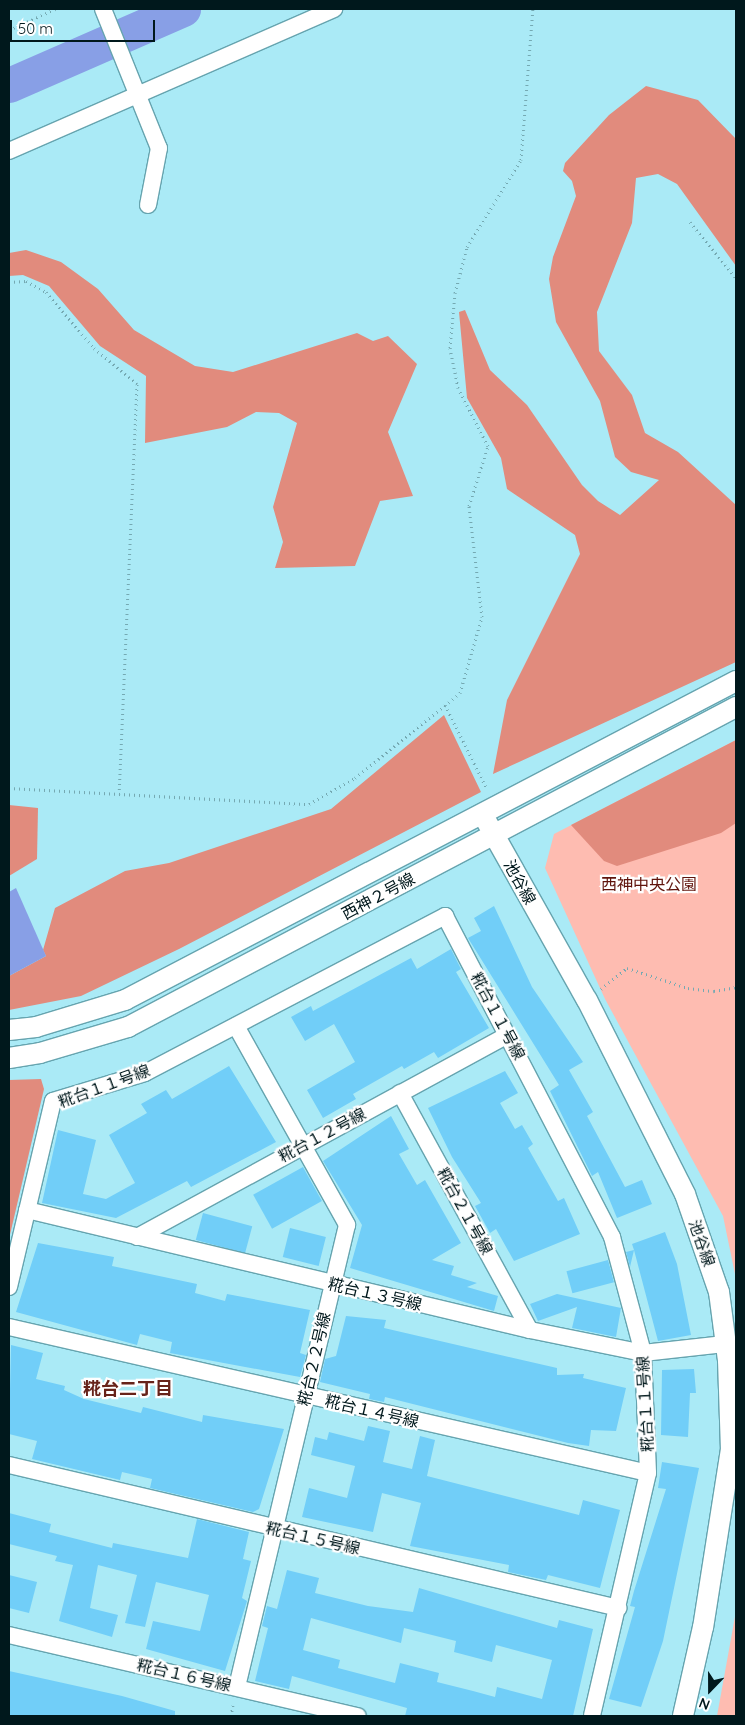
<!DOCTYPE html>
<html>
<head>
<meta charset="utf-8">
<style>
  body { margin:0 }
  #map { position:relative; width:745px; height:1725px; overflow:hidden; background:#aaeaf6; font-family:Quicksand,"Noto Sans JP",sans-serif }
  div>[style] { position:absolute }
  [style*='--x'] { left:calc(var(--x)*1px); top:calc(var(--y)*1px); width:calc(var(--w)*1px); rotate:calc(var(--a)*1deg) }
  .green>* { inset:0; background:#febcb1 }
  .forest>* { inset:0; background:#e18b7d }
  .water>* { inset:0; background:#889fe6 }
  .river>* { height:35px; margin:-17.5px; padding:0 17.5px; transform-origin:17.5px; border-radius:17.5px; background:#889fe6 }
  .building>* { inset:0; background:#71cef8; transform-origin:0 0 }
  .path>* { height:3px; margin-top:-1.5px; transform-origin:0; background:repeating-linear-gradient(90deg,#75a9b2 0 1px,transparent 0 5px) }
  .roads { filter:drop-shadow(1px 0 #66a4af) drop-shadow(-1px 0 #66a4af) drop-shadow(0 1px #66a4af) drop-shadow(0 -1px #66a4af) }
  .minor>* { height:16px; margin:-8px; padding:0 8px; transform-origin:8px; border-radius:8px; background:#fff }
  .tertiary>* { height:20px; margin:-10px; padding:0 10px; transform-origin:10px; border-radius:10px; background:#fff }
  span { translate:-50% -50%; white-space:nowrap; text-align:center; line-height:1.15; -webkit-text-stroke:4.5px #fff; paint-order:stroke }
  .street-label { font-size:16px; color:#00181c }
  .park-label { font-size:16px; color:#60140c }
  .neighbourhood-label { font-size:18px; color:#67231a; font-weight:700 }
  .frame { position:absolute; inset:0; border:10px solid #00181c; pointer-events:none }
  .north { position:absolute; left:685px; top:1665px; width:50px; height:50px; -webkit-text-stroke:4px #fff; paint-order:stroke; rotate:202deg; font-size:14px; font-weight:700; line-height:20px; text-align:center; color:#00181c }
  .north::after { content:''; display:block; margin:auto; width:18px; height:22px; background:#00181c; clip-path:polygon(50% 0,100% 100%,50% 72%,0 100%) }
  .scale { position:absolute; left:10px; top:20px; width:145px; height:22px; box-sizing:border-box; border:2px solid #00181c; border-top:0; padding-left:6px; font-size:15px; line-height:18px; white-space:nowrap; color:#00181c; -webkit-text-stroke:4px #fff; paint-order:stroke }
</style>
</head>
<body>
<div id="map">
  <div class="green">
    <div style="clip-path:polygon(736px 740px,736px 1279px,723px 1216px,605px 999px,545px 868px,554px 834px)"></div>
    <div style="clip-path:polygon(736px 1611px,736px 1716px,717px 1716px)"></div>
  </div>
  <div class="forest">
    <div style="clip-path:polygon(646px 86px,698px 100px,736px 139px,736px 266px,677px 184px,658px 174px,636px 178px,632px 223px,597px 312px,599px 351px,632px 395px,645px 433px,678px 452px,736px 505px,736px 662px,493px 774px,507px 700px,580px 554px,575px 535px,507px 489px,501px 458px,467px 398px,459px 312px,465px 310px,490px 370px,527px 405px,582px 485px,598px 501px,620px 515px,659px 480px,631px 472px,615px 457px,600px 401px,556px 322px,549px 279px,553px 257px,576px 196px,572px 181px,563px 171px,565px 163px,609px 115px)"></div>
    <div style="clip-path:polygon(26px 250px,61px 262px,98px 289px,134px 330px,195px 366px,233px 372px,357px 333px,373px 341px,388px 336px,417px 364px,388px 432px,413px 496px,380px 501px,355px 566px,275px 568px,283px 542px,273px 507px,297px 423px,279px 413px,256px 412px,227px 427px,145px 443px,146px 376px,100px 346px,49px 286px,23px 275px,9px 276px,9px 253px)"></div>
    <div style="clip-path:polygon(444px 715px,481px 792px,179px 949px,81px 996px,9px 1010px,9px 976px,46px 956px,43px 950px,55px 908px,125px 871px,169px 863px,331px 809px)"></div>
    <div style="clip-path:polygon(736px 740px,736px 823px,721px 833px,617px 866px,604px 861px,571px 825px)"></div>
    <div style="clip-path:polygon(9px 805px,38px 808px,37px 859px,9px 876px)"></div>
    <div style="clip-path:polygon(41px 1079px,44px 1089px,9px 1239px,9px 1080px)"></div>
  </div>
  <div class="water">
    <div style="clip-path:polygon(16px 888px,46px 956px,9px 976px,9px 892px)"></div>
  </div>
  <div class="river">
    <div style="--x:9;--y:85;--w:190;--a:-23.6"></div>
  </div>
  <div class="building">
    <div style="clip-path:polygon(494px 906px,532px 987px,583px 1062px,569px 1070px,593px 1112px,587px 1116px,625px 1187px,642px 1180px,652px 1204px,617px 1218px,598px 1172px,592px 1176px,550px 1091px,559px 1085px,468px 938px,481px 931px,474px 918px)"></div>
    <div style="clip-path:polygon(451px 949px,461px 969px,456px 972px,489px 1028px,438px 1058px,434px 1052px,404px 1069px,402px 1066px,353px 1094px,356px 1099px,323px 1118px,307px 1090px,355px 1062px,334px 1024px,305px 1041px,291px 1017px,311px 1006px,313px 1011px,411px 958px,417px 969px)"></div>
    <div style="clip-path:polygon(229px 1066px,276px 1142px,191px 1187px,187px 1181px,116px 1218px,42px 1203px,58px 1130px,96px 1140px,83px 1194px,106px 1199px,135px 1183px,109px 1135px,147px 1113px,141px 1104px,166px 1090px,172px 1099px)"></div>
    <div style="clip-path:polygon(505px 1071px,518px 1093px,500px 1103px,515px 1129px,522px 1125px,533px 1144px,528px 1148px,558px 1201px,564px 1198px,580px 1234px,514px 1261px,496px 1229px,490px 1233px,475px 1206px,481px 1203px,452px 1157px,428px 1108px)"></div>
    <div style="clip-path:polygon(391px 1116px,409px 1149px,399px 1154px,417px 1185px,425px 1180px,461px 1243px,432px 1260px,454px 1266px,451px 1275px,477px 1283px,467px 1287px,498px 1296px,494px 1311px,350px 1268px,362px 1225px,323px 1161px)"></div>
    <div style="left:303px;top:1167px;width:39px;height:57px;rotate:61deg"></div>
    <div style="left:203px;top:1213px;width:51px;height:28px;rotate:15deg"></div>
    <div style="left:290px;top:1228px;width:37px;height:30px;rotate:14deg"></div>
    <div style="clip-path:polygon(665px 1232px,677px 1264px,691px 1335px,658px 1341px,634px 1250px,630px 1267px,626px 1252px,634px 1250px,632px 1244px)"></div>
    <div style="clip-path:polygon(38px 1243px,114px 1257px,112px 1266px,197px 1284px,195px 1293px,225px 1301px,227px 1294px,310px 1310px,300px 1353px,306px 1355px,300px 1377px,170px 1353px,172px 1342px,140px 1334px,137px 1345px,16px 1312px)"></div>
    <div style="left:608px;top:1260px;width:23px;height:43px;rotate:75deg"></div>
    <div style="clip-path:polygon(557px 1294px,621px 1308px,616px 1337px,572px 1328px,577px 1307px,538px 1321px,530px 1304px)"></div>
    <div style="clip-path:polygon(346px 1316px,386px 1320px,384px 1328px,557px 1368px,557px 1375px,584px 1374px,583px 1378px,626px 1388px,616px 1431px,591px 1430px,589px 1446px,568px 1443px,385px 1397px,384px 1402px,369px 1399px,370px 1394px,320px 1382px,325px 1359px,336px 1356px)"></div>
    <div style="clip-path:polygon(11px 1345px,43px 1353px,36px 1379px,65px 1386px,64px 1390px,84px 1399px,141px 1413px,143px 1407px,202px 1422px,203px 1415px,284px 1429px,259px 1509px,253px 1512px,150px 1488px,152px 1479px,122px 1472px,120px 1480px,32px 1459px,37px 1441px,9px 1434px)"></div>
    <div style="clip-path:polygon(694px 1369px,696px 1393px,690px 1393px,688px 1437px,661px 1435px,662px 1370px)"></div>
    <div style="clip-path:polygon(368px 1426px,390px 1431px,383px 1462px,412px 1469px,420px 1436px,435px 1440px,427px 1476px,579px 1515px,583px 1500px,620px 1510px,600px 1588px,548px 1575px,546px 1580px,508px 1572px,509px 1565px,410px 1546px,421px 1503px,382px 1493px,373px 1532px,302px 1517px,309px 1488px,347px 1498px,355px 1466px,311px 1455px,315px 1437px,327px 1440px,329px 1432px,364px 1441px)"></div>
    <div style="clip-path:polygon(662px 1462px,699px 1468px,663px 1641px,641px 1707px,609px 1699px,635px 1607px,630px 1606px,634px 1591px,666px 1489px,658px 1488px)"></div>
    <div style="clip-path:polygon(9px 1513px,51px 1524px,49px 1532px,112px 1548px,113px 1543px,188px 1558px,197px 1519px,249px 1532px,243px 1559px,251px 1561px,242px 1598px,247px 1601px,225px 1671px,146px 1649px,153px 1621px,200px 1631px,209px 1595px,156px 1582px,145px 1627px,125px 1623px,137px 1575px,98px 1565px,90px 1608px,118px 1615px,112px 1637px,59px 1621px,73px 1565px,55px 1561px,57px 1556px,9px 1544px)"></div>
    <div style="clip-path:polygon(evenodd,287px 1570px,319px 1578px,315px 1593px,368px 1606px,413px 1612px,419px 1588px,557px 1628px,559px 1620px,593px 1629px,573px 1716px,405px 1716px,407px 1708px,292px 1676px,289px 1689px,255px 1681px,268px 1628px,262px 1626px,267px 1606px,277px 1609px,287px 1570px,311px 1618px,401px 1643px,404px 1628px,456px 1641px,454px 1652px,492px 1662px,496px 1645px,552px 1660px,542px 1699px,497px 1687px,495px 1697px,473px 1691px,437px 1682px,439px 1673px,400px 1663px,395px 1683px,338px 1668px,340px 1660px,303px 1650px,311px 1618px)"></div>
    <div style="clip-path:polygon(9px 1575px,37px 1582px,29px 1613px,9px 1608px)"></div>
    <div style="clip-path:polygon(9px 1671px,122px 1696px,175px 1711px,175px 1716px,9px 1716px)"></div>
  </div>
  <div class="path">
    <div style="--x:9;--y:30;--w:51;--a:-24.5"></div>
    <div style="--x:690;--y:222;--w:72;--a:50.6"></div>
    <div style="--x:9;--y:282;--w:17;--a:-3"></div>
    <div style="--x:26;--y:281;--w:23;--a:29"></div>
    <div style="--x:46;--y:292;--w:74;--a:49.4"></div>
    <div style="--x:94;--y:348;--w:56;--a:39.9"></div>
    <div style="--x:137;--y:384;--w:410;--a:92.5"></div>
    <div style="--x:445;--y:705;--w:94;--a:63.4"></div>
    <div style="--x:9;--y:788;--w:300;--a:3.1"></div>
    <div style="--x:309;--y:804;--w:53;--a:-29.5"></div>
    <div style="--x:355;--y:778;--w:135;--a:-39"></div>
    <div style="--x:460;--y:693;--w:79;--a:-73.9"></div>
    <div style="--x:482;--y:617;--w:112;--a:-96.7"></div>
    <div style="--x:469;--y:506;--w:63;--a:-72.4"></div>
    <div style="--x:488;--y:446;--w:65;--a:-117.3"></div>
    <div style="--x:458;--y:388;--w:41;--a:-101.3"></div>
    <div style="--x:450;--y:348;--w:55;--a:-84.8"></div>
    <div style="--x:455;--y:293;--w:48;--a:-75.4"></div>
    <div style="--x:467;--y:247;--w:102;--a:-58.2"></div>
    <div style="--x:521;--y:160;--w:151;--a:-85.5"></div>
    <div style="--x:601;--y:989;--w:33;--a:-39"></div>
    <div style="--x:627;--y:968;--w:64;--a:18.2"></div>
    <div style="--x:688;--y:988;--w:26;--a:7"></div>
    <div style="--x:714;--y:991;--w:22;--a:-10"></div>
    <div style="--x:231;--y:1716;--w:11;--a:-80"></div>
  </div>
  <div class="roads">
    <div class="minor">
      <div style="--x:103;--y:9;--w:150;--a:68.1"></div>
      <div style="--x:159;--y:148;--w:58;--a:100.9"></div>
      <div style="--x:9;--y:151;--w:355;--a:-23.6"></div>
      <div style="--x:236;--y:1026;--w:228;--a:60.8"></div>
      <div style="--x:347;--y:1225;--w:475;--a:103.4"></div>
      <div style="--x:400;--y:1093;--w:270;--a:61.3"></div>
      <div style="--x:27;--y:1210;--w:517;--a:13.42"></div>
      <div style="--x:530;--y:1330;--w:115;--a:11.5"></div>
      <div style="--x:643;--y:1353;--w:82;--a:-6.3"></div>
      <div style="--x:137;--y:1237;--w:422;--a:-28.6"></div>
      <div style="--x:9;--y:1287;--w:191;--a:-76.7"></div>
      <div style="--x:53;--y:1101;--w:96;--a:-16.9"></div>
      <div style="--x:145;--y:1073;--w:339;--a:-27.6"></div>
      <div style="--x:445;--y:916;--w:362;--a:62.5"></div>
      <div style="--x:612;--y:1237;--w:120;--a:75"></div>
      <div style="--x:643;--y:1353;--w:120;--a:87.6"></div>
      <div style="--x:648;--y:1473;--w:249;--a:103"></div>
      <div style="--x:9;--y:1327;--w:655;--a:12.87"></div>
      <div style="--x:9;--y:1465;--w:626;--a:13.21"></div>
      <div style="--x:9;--y:1635;--w:358;--a:13.1"></div>
    </div>
    <div class="tertiary">
      <div style="--x:483;--y:815;--w:212;--a:60.7"></div>
      <div style="--x:587;--y:1000;--w:217;--a:63.2"></div>
      <div style="--x:685;--y:1194;--w:104;--a:70.9"></div>
      <div style="--x:719;--y:1292;--w:69;--a:82.5"></div>
      <div style="--x:728;--y:1360;--w:89;--a:88.1"></div>
      <div style="--x:731;--y:1449;--w:180;--a:98.9"></div>
      <div style="--x:703;--y:1627;--w:91;--a:102.7"></div>
      <div style="--x:9;--y:1030;--w:27;--a:-6"></div>
      <div style="--x:36;--y:1027;--w:93;--a:-16.9"></div>
      <div style="--x:125;--y:1000;--w:689;--a:-27.57"></div>
      <div style="--x:9;--y:1058;--w:31;--a:-9"></div>
      <div style="--x:40;--y:1053;--w:92;--a:-16.5"></div>
      <div style="--x:128;--y:1027;--w:687;--a:-27.76"></div>
    </div>
  </div>
  <div class="street-label">
    <span style="left:520px;top:882px;rotate:61deg">池谷線</span>
    <span style="left:378px;top:896px;rotate:-28deg">西神２号線</span>
    <span style="left:498px;top:1016px;rotate:62deg">糀台１１号線</span>
    <span style="left:104px;top:1086px;rotate:-20deg">糀台１１号線</span>
    <span style="left:322px;top:1135px;rotate:-28deg">糀台１２号線</span>
    <span style="left:465px;top:1211px;rotate:61deg">糀台２１号線</span>
    <span style="left:702px;top:1243px;rotate:71deg">池谷線</span>
    <span style="left:375px;top:1294px;rotate:13deg">糀台１３号線</span>
    <span style="left:314px;top:1359px;rotate:-77deg">糀台２２号線</span>
    <span style="left:645px;top:1404px;rotate:-93deg">糀台１１号線</span>
    <span style="left:372px;top:1411px;rotate:13deg">糀台１４号線</span>
    <span style="left:313px;top:1538px;rotate:13deg">糀台１５号線</span>
    <span style="left:184px;top:1675px;rotate:13deg">糀台１６号線</span>
  </div>
  <div class="park-label">
    <span style="left:649px;top:884px">西神中央公園</span>
  </div>
  <div class="neighbourhood-label">
    <span style="left:128px;top:1389px">糀台二丁目</span>
  </div>
  <div class="frame"></div>
  <div class="north">N</div>
  <div class="scale">50 m</div>
</div>
</body>
</html>
